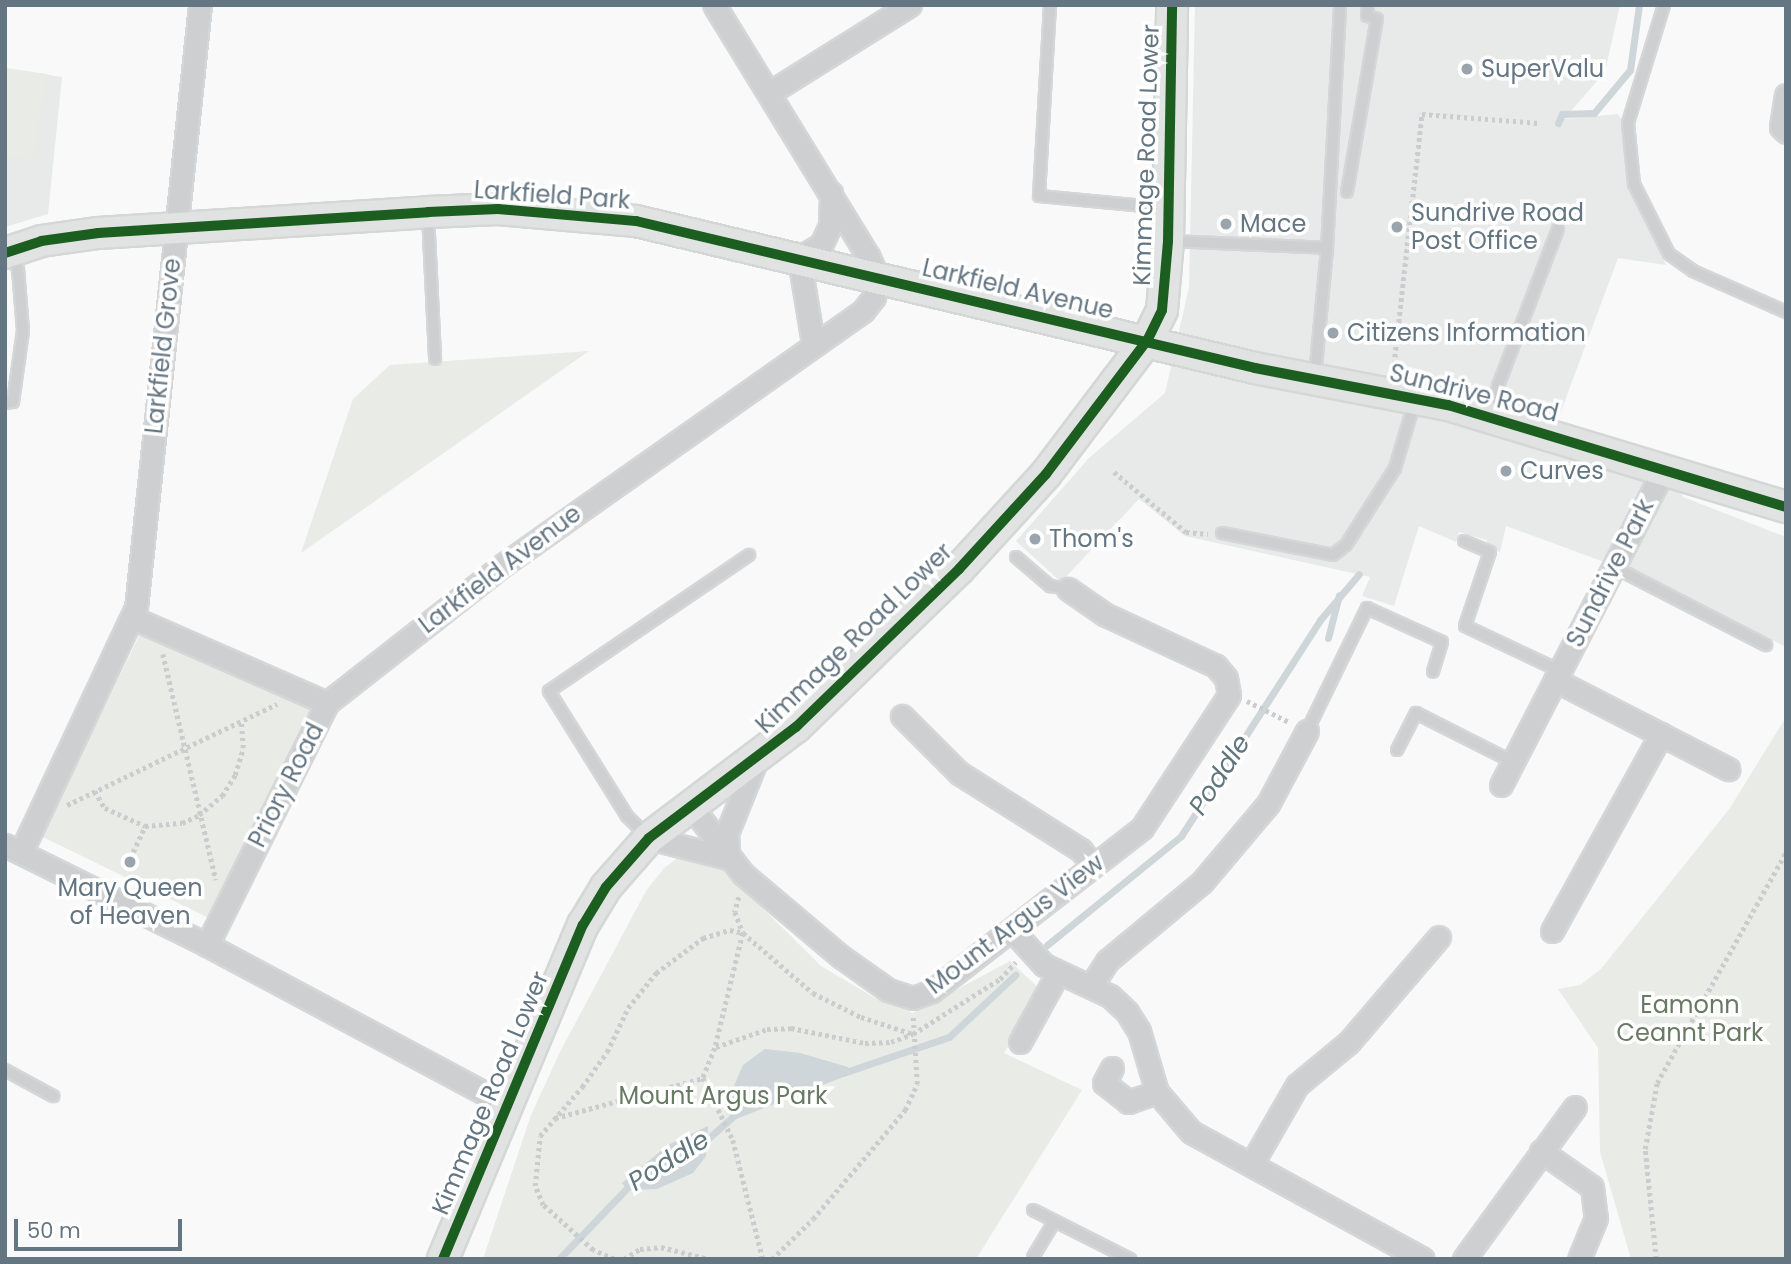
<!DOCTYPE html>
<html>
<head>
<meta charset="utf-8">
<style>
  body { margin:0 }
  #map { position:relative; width:1791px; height:1264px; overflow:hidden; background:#f9f9f9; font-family:Poppins,sans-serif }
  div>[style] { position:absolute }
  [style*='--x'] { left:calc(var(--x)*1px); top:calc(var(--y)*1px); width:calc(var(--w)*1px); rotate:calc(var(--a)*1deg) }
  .built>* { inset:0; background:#e8e9e9 }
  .green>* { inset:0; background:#e8ebe6; transform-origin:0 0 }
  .water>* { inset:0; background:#ced6d9 }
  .stream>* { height:7px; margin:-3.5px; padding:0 3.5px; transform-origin:3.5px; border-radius:3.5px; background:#ced6d9 }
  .path>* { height:4.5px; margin-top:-2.25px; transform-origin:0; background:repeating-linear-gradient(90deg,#cbcccd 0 3.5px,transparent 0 7px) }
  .roads { filter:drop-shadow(2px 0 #d5d6d7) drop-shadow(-2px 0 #d5d6d7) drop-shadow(0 2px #d5d6d7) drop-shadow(0 -2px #d5d6d7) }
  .lane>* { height:10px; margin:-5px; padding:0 5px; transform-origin:5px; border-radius:5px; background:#cecfd0 }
  .street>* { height:21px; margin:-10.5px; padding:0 10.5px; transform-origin:10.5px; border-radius:10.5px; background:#cecfd0 }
  .secondary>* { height:30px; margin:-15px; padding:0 15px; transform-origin:15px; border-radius:15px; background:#e1e2e2 }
  .cycleway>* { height:10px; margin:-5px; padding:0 5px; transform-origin:5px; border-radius:5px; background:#1b5e20 }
  .dots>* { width:19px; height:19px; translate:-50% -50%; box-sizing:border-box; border:4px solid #fff; border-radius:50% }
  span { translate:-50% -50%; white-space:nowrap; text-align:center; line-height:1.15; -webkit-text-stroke:7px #fff; paint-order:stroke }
  .poi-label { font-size:24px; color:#657683 }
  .left { translate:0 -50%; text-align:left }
  .street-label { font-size:24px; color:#657683 }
  .park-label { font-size:24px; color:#687a64 }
  .water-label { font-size:26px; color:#60757c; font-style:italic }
  .frame { position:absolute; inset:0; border:7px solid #657683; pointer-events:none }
  .scale { position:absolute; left:14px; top:1219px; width:168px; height:32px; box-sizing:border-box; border:4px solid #657683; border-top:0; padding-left:9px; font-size:21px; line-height:24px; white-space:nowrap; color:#657683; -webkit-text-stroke:5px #fff; paint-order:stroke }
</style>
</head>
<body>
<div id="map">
  <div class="built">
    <div style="clip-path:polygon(1195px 5px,1620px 5px,1605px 72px,1564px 119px,1618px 114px,1624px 124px,1627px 186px,1666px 265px,1618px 258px,1553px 433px,1665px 467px,1683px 497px,1786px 537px,1786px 647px,1634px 573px,1506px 526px,1500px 552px,1486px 549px,1487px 540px,1459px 532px,1456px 542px,1419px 526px,1394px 606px,1362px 596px,1370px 577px,1185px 536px,1139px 499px,1061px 582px,1016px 541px,1089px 458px,1165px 393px,1189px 287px)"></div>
    <div style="clip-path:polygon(5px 68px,62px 77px,48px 214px,5px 227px)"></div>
  </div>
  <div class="green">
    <div style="clip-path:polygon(5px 68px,47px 74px,33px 160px,5px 156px)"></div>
    <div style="clip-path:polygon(589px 351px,301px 553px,353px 399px,390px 365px)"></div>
    <div style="left:144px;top:626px;width:186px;height:234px;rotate:26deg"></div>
    <div style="clip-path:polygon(1786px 717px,1786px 1259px,1631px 1259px,1600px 1152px,1598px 1048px,1558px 989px,1580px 985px,1601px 969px,1730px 808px)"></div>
    <div style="clip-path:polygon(687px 851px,715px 861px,821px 966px,875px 998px,913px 1013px,1010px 961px,1042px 991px,1004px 1053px,1082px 1090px,976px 1259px,483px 1259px,531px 1115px,561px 1050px,646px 891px,664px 868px)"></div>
  </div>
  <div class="water">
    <div style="clip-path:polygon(765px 1049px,800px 1053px,848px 1067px,851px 1074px,736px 1119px,728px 1109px,733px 1088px,743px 1065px)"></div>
    <div style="clip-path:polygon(708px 1126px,706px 1156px,693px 1173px,657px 1189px,627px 1190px,622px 1183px,668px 1145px)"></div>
  </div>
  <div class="stream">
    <div style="--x:1558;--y:123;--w:10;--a:-66"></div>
    <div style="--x:1562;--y:114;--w:32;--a:-2"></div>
    <div style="--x:1594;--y:113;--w:56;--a:-50.1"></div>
    <div style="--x:1630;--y:70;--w:66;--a:-82.1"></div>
    <div style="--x:1328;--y:638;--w:44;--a:-75.7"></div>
    <div style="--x:1047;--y:945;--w:173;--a:-39.1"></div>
    <div style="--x:1181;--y:836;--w:257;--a:-57.2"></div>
    <div style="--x:1320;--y:620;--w:60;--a:-49.7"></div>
    <div style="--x:843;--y:1073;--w:112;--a:-18.8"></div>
    <div style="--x:949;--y:1037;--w:91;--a:-43.2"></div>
    <div style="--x:703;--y:1143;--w:47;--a:-41.5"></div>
    <div style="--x:559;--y:1259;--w:104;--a:-46.2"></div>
  </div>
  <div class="path">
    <div style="--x:1393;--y:371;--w:259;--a:-83.6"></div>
    <div style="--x:1422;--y:114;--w:116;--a:4.4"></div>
    <div style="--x:1114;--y:472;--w:94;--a:39.8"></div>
    <div style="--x:1186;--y:532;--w:22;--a:5"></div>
    <div style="--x:163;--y:654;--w:232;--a:76.8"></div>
    <div style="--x:1247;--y:701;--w:47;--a:26.6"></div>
    <div style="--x:95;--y:791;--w:20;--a:60"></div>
    <div style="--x:105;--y:808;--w:44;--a:24.2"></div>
    <div style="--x:145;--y:826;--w:37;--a:-5"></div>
    <div style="--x:182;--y:823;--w:19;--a:-25"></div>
    <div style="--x:199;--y:815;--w:30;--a:-40"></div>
    <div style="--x:222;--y:796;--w:25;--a:-58"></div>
    <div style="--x:235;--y:775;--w:28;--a:-73"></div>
    <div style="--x:243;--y:748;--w:27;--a:-94"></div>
    <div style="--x:67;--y:805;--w:233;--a:-25.7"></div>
    <div style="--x:133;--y:852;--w:29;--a:-65"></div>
    <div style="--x:739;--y:897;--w:16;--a:105"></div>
    <div style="--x:735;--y:912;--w:22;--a:69"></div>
    <div style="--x:743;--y:933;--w:118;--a:103.7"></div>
    <div style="--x:715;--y:1048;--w:32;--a:112"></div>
    <div style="--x:703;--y:1078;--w:69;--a:64.2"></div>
    <div style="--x:733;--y:1140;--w:123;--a:75.9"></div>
    <div style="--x:716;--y:1047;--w:54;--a:-19.4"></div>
    <div style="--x:767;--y:1029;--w:24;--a:-2"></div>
    <div style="--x:791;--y:1028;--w:76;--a:11.5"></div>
    <div style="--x:865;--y:1043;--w:26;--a:-2"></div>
    <div style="--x:891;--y:1042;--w:23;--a:-20"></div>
    <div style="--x:555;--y:1118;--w:153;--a:-15.1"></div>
    <div style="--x:614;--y:1259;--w:23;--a:-157"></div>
    <div style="--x:593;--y:1250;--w:67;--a:-138"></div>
    <div style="--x:543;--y:1205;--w:21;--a:-113"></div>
    <div style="--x:535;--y:1186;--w:50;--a:-84.3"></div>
    <div style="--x:540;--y:1136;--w:65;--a:-49.4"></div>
    <div style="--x:582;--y:1087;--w:43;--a:-54.5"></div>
    <div style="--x:607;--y:1052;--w:49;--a:-64.5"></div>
    <div style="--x:628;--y:1008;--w:45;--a:-51.3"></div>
    <div style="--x:656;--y:973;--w:59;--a:-36.7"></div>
    <div style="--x:703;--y:938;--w:28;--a:-17"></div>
    <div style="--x:730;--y:930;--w:13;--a:13"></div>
    <div style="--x:743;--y:933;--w:92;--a:40.6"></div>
    <div style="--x:813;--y:993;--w:54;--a:26.6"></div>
    <div style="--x:861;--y:1017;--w:55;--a:18.1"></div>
    <div style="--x:913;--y:1034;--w:103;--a:-32.3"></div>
    <div style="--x:1000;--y:979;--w:23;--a:-47"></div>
    <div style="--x:624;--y:1259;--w:19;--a:-32"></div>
    <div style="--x:640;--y:1249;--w:21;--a:-5"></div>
    <div style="--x:661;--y:1247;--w:49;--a:14"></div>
    <div style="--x:772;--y:1259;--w:57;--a:-44.3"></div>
    <div style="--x:813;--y:1219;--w:143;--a:-49.8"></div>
    <div style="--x:905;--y:1110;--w:29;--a:-65"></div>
    <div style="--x:917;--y:1084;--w:67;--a:-93.4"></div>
    <div style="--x:1656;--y:1259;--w:111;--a:-95.7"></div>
    <div style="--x:1645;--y:1149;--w:67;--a:-79.7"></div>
    <div style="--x:1657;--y:1083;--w:265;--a:-60.8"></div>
  </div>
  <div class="roads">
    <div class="lane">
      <div style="--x:1050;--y:5;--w:191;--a:93.3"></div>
      <div style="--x:1039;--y:196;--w:127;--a:5.4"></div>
      <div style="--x:1664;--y:5;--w:123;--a:107"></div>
      <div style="--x:1628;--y:123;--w:61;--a:84.4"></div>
      <div style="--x:1634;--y:184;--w:78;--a:63.4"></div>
      <div style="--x:1669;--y:254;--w:29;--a:35"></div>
      <div style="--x:1693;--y:271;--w:102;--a:23.8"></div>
      <div style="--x:1347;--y:192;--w:176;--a:-80.2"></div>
      <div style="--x:1377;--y:19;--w:10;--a:-163"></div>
      <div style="--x:1367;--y:16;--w:11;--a:-85"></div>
      <div style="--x:428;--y:214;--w:145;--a:87.2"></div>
      <div style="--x:1169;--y:241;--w:158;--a:2.5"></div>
      <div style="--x:1315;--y:376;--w:129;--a:-84.6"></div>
      <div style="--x:1327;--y:248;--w:243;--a:-86.9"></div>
      <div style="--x:5;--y:403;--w:8;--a:-7"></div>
      <div style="--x:13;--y:402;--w:72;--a:-82"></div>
      <div style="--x:23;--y:331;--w:62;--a:-94.6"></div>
      <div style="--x:18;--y:269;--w:17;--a:-118"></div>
      <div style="--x:1491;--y:416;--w:31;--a:-77"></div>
      <div style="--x:1498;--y:386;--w:168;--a:-69.1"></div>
      <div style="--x:1222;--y:533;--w:113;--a:11.2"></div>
      <div style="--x:1333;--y:555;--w:16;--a:-38"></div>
      <div style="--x:1346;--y:545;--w:91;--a:-57.5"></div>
      <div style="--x:1395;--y:468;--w:70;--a:-73.4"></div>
      <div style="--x:1464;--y:541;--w:28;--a:23"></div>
      <div style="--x:1490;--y:552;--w:78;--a:108.7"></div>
      <div style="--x:1465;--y:626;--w:105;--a:25.3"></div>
      <div style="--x:1016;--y:557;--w:45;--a:40.5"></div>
      <div style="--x:1050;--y:586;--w:18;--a:9"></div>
      <div style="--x:1614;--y:567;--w:171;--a:27.2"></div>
      <div style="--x:1307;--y:731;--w:137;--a:-64"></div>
      <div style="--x:1367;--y:608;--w:82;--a:24.4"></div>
      <div style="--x:1442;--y:642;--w:31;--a:107"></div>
      <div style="--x:1397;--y:750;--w:42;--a:-62.8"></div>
      <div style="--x:1416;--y:713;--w:109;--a:26.8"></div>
      <div style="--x:647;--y:836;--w:28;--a:-135"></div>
      <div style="--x:627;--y:816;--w:147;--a:-122"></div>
      <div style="--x:549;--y:691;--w:242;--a:-34.2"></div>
      <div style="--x:5;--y:1070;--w:55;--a:28.4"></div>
      <div style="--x:1033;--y:1210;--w:109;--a:26.8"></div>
      <div style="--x:1033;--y:1257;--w:41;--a:-59"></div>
    </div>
    <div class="street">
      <div style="--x:769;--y:93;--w:166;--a:-32"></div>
      <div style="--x:1786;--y:95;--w:32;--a:99"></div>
      <div style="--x:1781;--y:127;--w:7;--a:45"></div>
      <div style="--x:813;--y:343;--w:86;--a:-99.4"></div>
      <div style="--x:799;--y:258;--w:26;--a:-31"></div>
      <div style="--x:821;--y:245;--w:21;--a:-65"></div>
      <div style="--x:830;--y:226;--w:33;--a:-88"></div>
      <div style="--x:133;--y:618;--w:212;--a:23.7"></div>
      <div style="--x:1555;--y:680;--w:195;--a:27.2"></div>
      <div style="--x:902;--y:716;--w:81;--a:45"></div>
      <div style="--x:959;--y:773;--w:144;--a:32.3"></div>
      <div style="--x:1081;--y:850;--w:20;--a:53"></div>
      <div style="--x:1501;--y:785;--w:358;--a:-62.7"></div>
      <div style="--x:691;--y:806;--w:86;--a:52.6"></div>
      <div style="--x:743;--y:874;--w:127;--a:40.2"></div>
      <div style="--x:840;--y:956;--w:59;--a:35.3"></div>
      <div style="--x:888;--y:990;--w:26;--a:18"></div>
      <div style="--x:913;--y:998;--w:20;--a:-20"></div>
      <div style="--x:932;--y:991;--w:266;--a:-37.8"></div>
      <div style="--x:1142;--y:828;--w:159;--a:-56.8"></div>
      <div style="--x:1229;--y:695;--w:17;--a:-100"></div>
      <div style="--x:1226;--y:678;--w:16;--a:-130"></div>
      <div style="--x:1216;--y:666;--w:123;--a:-155.1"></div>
      <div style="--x:1104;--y:614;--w:44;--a:-145.2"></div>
      <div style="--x:649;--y:838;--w:81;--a:14.2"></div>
      <div style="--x:5;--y:845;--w:225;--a:26.3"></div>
      <div style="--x:207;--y:945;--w:341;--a:28.1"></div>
      <div style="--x:21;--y:852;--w:270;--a:-64.8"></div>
      <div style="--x:136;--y:608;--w:606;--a:-83.94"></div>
      <div style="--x:728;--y:858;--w:25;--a:-92"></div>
      <div style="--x:727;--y:833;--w:78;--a:-68.1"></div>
      <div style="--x:1012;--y:930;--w:47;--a:47.6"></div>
      <div style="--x:1044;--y:965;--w:73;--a:25.2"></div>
      <div style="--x:1110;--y:996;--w:23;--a:43"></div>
      <div style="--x:1127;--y:1012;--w:22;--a:58"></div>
      <div style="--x:1139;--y:1031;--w:64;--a:73.6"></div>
      <div style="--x:1157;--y:1092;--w:52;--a:49.6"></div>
      <div style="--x:1191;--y:1132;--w:264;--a:28.7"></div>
      <div style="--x:1552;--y:931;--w:225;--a:-61"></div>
      <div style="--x:207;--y:945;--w:270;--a:-63.6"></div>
      <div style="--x:327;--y:703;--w:224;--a:-38.1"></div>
      <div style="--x:503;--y:565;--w:441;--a:-35.2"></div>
      <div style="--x:863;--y:311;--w:18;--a:-52"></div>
      <div style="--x:874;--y:297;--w:19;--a:-78"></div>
      <div style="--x:878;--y:278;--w:24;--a:-114"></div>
      <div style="--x:868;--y:256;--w:294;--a:-121.5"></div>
      <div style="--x:1091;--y:986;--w:30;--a:-57"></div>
      <div style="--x:1107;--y:961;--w:124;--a:-39.7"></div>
      <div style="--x:1202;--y:882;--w:102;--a:-49.8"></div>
      <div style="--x:1268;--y:804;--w:83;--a:-61.9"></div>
      <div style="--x:1020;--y:1042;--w:79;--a:-61.2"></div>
      <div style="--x:1112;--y:1068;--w:17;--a:118"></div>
      <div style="--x:1104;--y:1083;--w:31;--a:38"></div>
      <div style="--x:1128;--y:1102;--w:31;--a:-19"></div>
      <div style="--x:1541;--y:1151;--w:62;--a:35.2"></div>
      <div style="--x:1592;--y:1187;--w:31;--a:83"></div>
      <div style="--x:1596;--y:1218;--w:44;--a:112.5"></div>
      <div style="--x:1251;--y:1165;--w:92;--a:-60.1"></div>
      <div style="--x:1297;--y:1085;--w:67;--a:-39.6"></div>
      <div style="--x:1349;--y:1042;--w:138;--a:-49.4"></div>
      <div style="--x:1464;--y:1259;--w:188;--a:-53.9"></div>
    </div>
    <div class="secondary">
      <div style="--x:5;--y:253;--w:38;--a:-18"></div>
      <div style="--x:41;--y:241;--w:58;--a:-8"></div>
      <div style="--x:98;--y:233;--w:331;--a:-3.6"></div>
      <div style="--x:428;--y:212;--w:70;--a:-2.5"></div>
      <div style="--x:498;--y:209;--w:139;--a:5"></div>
      <div style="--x:636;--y:221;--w:636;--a:13.36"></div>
      <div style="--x:1255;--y:368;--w:197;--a:10.9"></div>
      <div style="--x:1448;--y:405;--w:353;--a:16.8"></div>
      <div style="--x:443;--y:1259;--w:362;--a:-67.3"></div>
      <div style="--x:583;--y:925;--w:44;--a:-58.8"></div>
      <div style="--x:606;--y:887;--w:65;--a:-48.7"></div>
      <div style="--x:649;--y:838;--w:184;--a:-37.1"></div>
      <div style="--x:796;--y:727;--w:227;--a:-44.1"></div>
      <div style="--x:959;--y:569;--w:129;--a:-47.5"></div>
      <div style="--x:1046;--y:474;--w:169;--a:-52.9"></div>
      <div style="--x:1148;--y:339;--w:32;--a:-64"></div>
      <div style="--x:1162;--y:310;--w:69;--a:-85"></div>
      <div style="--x:1168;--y:241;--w:236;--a:-89"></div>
    </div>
  </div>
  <div class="cycleway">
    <div style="--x:5;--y:253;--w:38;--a:-18"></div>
    <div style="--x:41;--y:241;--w:58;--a:-8"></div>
    <div style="--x:98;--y:233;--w:331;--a:-3.6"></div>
    <div style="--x:428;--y:212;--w:70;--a:-2.5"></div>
    <div style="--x:498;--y:209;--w:139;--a:5"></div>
    <div style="--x:636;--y:221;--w:636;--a:13.36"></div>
    <div style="--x:1255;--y:368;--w:197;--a:10.9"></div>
    <div style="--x:1448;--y:405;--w:353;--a:16.8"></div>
    <div style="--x:443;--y:1259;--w:362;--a:-67.3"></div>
    <div style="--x:583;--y:925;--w:44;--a:-58.8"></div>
    <div style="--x:606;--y:887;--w:65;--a:-48.7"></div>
    <div style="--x:649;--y:838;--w:184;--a:-37.1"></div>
    <div style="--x:796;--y:727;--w:227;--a:-44.1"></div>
    <div style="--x:959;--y:569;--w:129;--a:-47.5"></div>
    <div style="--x:1046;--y:474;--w:169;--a:-52.9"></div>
    <div style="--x:1148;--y:339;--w:32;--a:-64"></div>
    <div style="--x:1162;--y:310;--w:69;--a:-85"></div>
    <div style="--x:1168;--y:241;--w:236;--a:-89"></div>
  </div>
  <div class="dots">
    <div style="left:1467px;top:69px;background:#99a4ac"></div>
    <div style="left:1226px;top:224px;background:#99a4ac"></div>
    <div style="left:1397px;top:227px;background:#99a4ac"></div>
    <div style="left:1333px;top:333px;background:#99a4ac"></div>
    <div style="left:1506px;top:471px;background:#99a4ac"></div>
    <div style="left:1035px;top:539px;background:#99a4ac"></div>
    <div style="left:130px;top:862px;background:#99a4ac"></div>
  </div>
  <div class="poi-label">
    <span class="left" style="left:1481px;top:69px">SuperValu</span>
    <span class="left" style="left:1411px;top:227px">Sundrive Road<br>Post Office</span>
    <span class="left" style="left:1240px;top:224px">Mace</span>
    <span class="left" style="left:1347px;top:333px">Citizens Information</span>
    <span class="left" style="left:1520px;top:471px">Curves</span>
    <span class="left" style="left:1049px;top:539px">Thom's</span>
    <span style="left:130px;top:902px">Mary Queen<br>of Heaven</span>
  </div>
  <div class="street-label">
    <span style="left:1146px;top:155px;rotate:-88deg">Kimmage Road Lower</span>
    <span style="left:552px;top:195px;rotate:4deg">Larkfield Park</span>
    <span style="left:1018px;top:289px;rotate:13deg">Larkfield Avenue</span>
    <span style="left:163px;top:346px;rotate:-84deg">Larkfield Grove</span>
    <span style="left:1474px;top:393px;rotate:14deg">Sundrive Road</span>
    <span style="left:500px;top:569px;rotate:-37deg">Larkfield Avenue</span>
    <span style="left:1610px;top:573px;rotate:-63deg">Sundrive Park</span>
    <span style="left:854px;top:638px;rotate:-44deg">Kimmage Road Lower</span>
    <span style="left:286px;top:785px;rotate:-63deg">Priory Road</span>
    <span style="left:1015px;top:924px;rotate:-37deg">Mount Argus View</span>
    <span style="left:490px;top:1093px;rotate:-67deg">Kimmage Road Lower</span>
  </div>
  <div class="park-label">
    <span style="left:1690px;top:1019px">Eamonn<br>Ceannt Park</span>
    <span style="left:723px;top:1096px">Mount Argus Park</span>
  </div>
  <div class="water-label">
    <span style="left:1220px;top:775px;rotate:-57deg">Poddle</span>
    <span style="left:669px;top:1161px;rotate:-32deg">Poddle</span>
  </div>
  <div class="frame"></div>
  <div class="scale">50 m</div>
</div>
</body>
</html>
